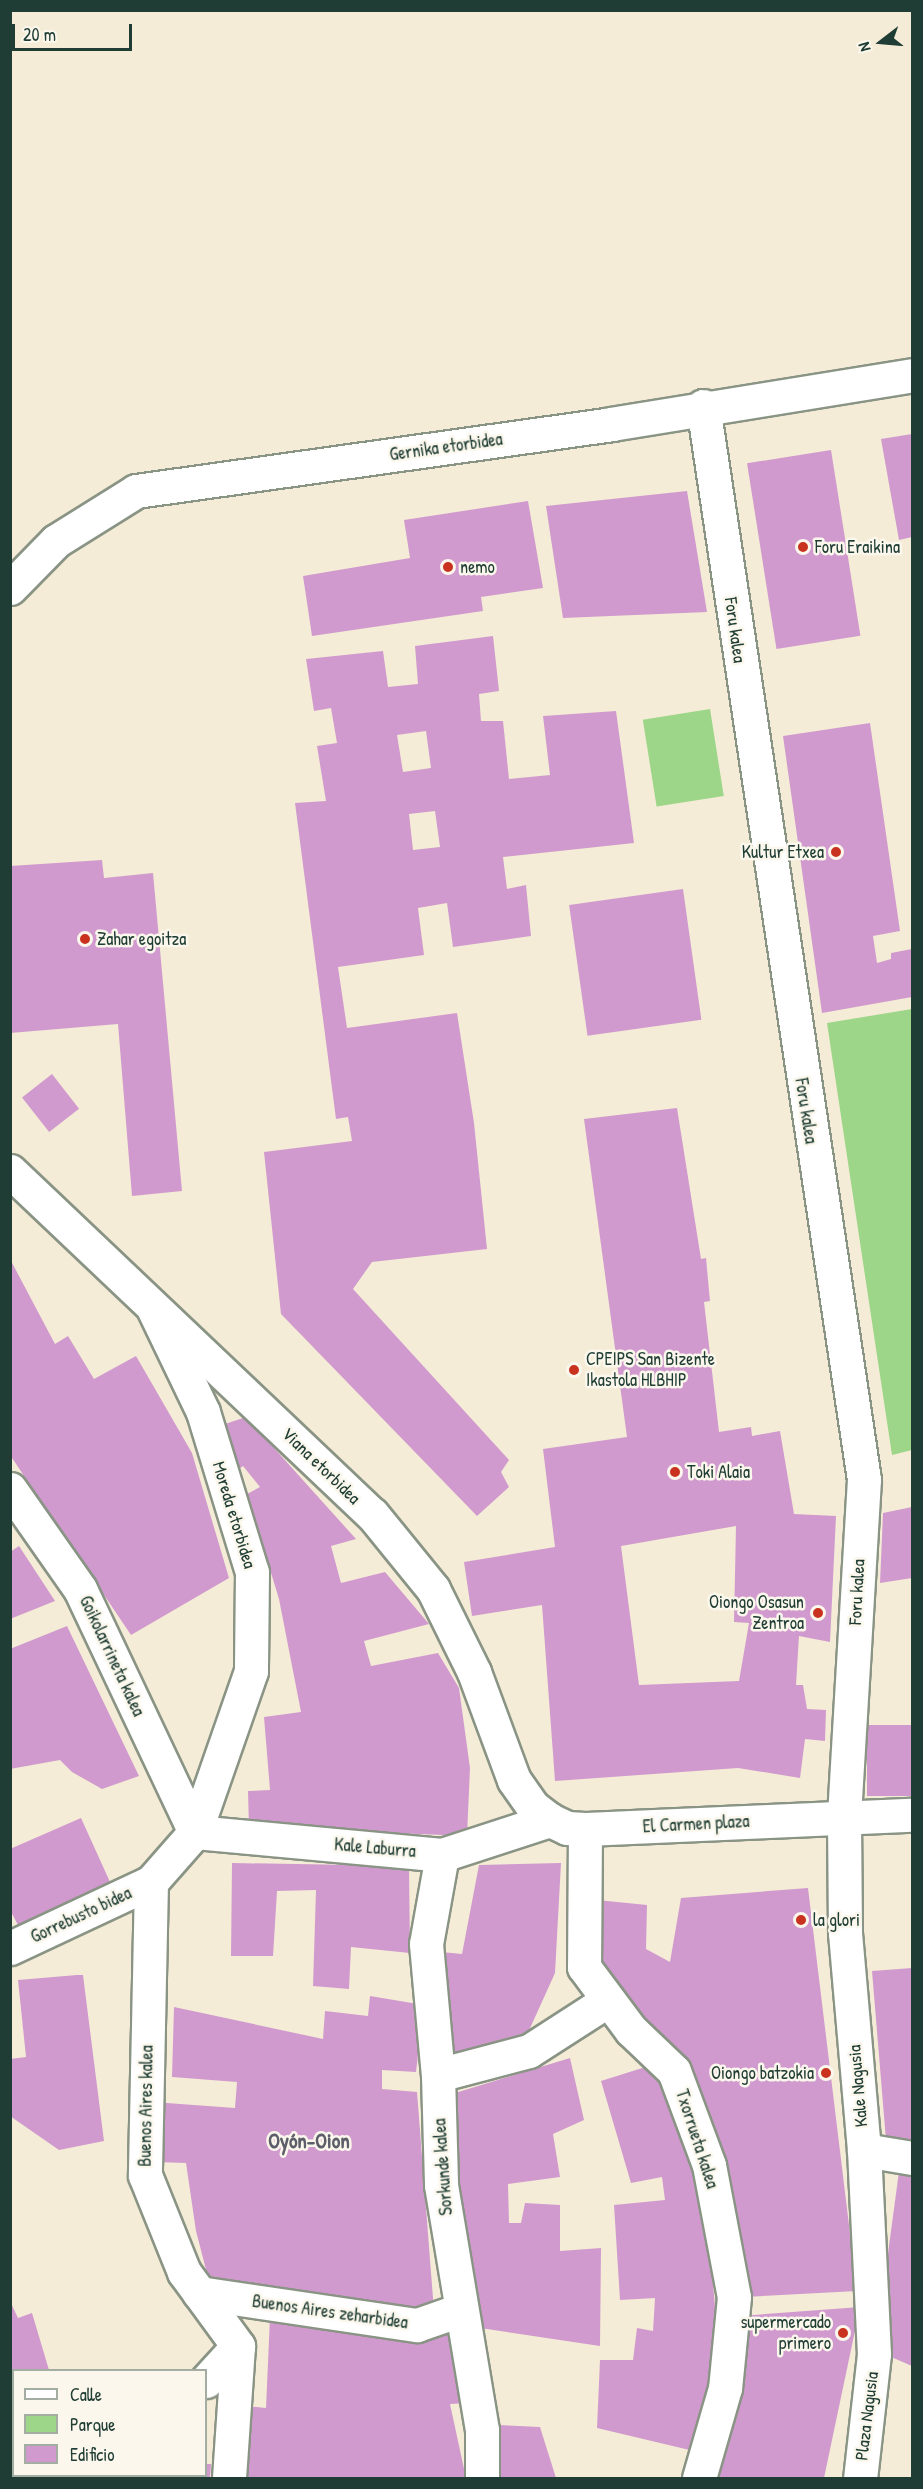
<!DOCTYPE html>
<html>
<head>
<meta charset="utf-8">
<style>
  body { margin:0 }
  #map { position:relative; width:923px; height:2489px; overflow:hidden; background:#f4ecd6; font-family:"Patrick Hand",sans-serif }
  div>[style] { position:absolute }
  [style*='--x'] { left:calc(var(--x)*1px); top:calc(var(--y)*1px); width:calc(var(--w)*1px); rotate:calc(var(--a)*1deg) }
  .green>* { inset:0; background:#9dd689; transform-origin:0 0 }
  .building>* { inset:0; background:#d19ace; transform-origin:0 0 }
  .roads { filter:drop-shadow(2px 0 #8a9485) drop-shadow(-2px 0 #8a9485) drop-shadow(0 2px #8a9485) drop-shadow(0 -2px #8a9485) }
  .minor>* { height:33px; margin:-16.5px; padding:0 16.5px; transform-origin:16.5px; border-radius:16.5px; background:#fff }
  .dots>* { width:16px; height:16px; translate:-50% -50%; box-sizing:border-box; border:3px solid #fbf7ec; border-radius:50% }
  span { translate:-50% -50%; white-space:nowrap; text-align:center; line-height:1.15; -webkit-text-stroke:5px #fbf7ec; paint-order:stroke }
  .street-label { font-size:18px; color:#1f3d34 }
  .poi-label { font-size:18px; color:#1f3d34 }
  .left { translate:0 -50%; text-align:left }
  .right { translate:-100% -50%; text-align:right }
  .quarter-label { font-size:21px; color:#5d5e6a; font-weight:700 }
  .frame { position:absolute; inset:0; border:12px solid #1f3d34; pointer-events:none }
  .legend { position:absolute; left:12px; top:2369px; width:195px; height:108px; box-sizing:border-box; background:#fbf7ec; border:2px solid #a3ada2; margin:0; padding:8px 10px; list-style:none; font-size:18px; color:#1f3d34 }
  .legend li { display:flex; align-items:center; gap:12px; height:30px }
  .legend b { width:30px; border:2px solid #a3ada2 }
  .north { position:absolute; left:851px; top:12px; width:60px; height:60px; -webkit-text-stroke:4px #fbf7ec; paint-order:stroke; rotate:254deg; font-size:16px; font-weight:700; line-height:24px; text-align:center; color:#1f3d34 }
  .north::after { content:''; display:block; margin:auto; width:21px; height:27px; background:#1f3d34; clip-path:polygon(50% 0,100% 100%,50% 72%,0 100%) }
  .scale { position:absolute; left:12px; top:24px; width:120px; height:27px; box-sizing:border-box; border:3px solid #1f3d34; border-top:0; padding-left:8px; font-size:18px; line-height:21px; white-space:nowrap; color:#1f3d34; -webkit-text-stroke:4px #fbf7ec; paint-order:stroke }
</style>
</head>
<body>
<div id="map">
  <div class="green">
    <div style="left:710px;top:709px;width:88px;height:68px;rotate:81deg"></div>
    <div style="clip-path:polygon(912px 1009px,912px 1450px,892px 1455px,827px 1023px)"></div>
  </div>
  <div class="building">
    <div style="clip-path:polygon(912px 434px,912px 537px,899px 540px,881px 439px)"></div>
    <div style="left:831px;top:450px;width:188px;height:85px;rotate:81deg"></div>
    <div style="clip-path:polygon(687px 491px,707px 612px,563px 618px,546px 506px)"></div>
    <div style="clip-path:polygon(528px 501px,543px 588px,481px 597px,483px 611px,312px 636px,303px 576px,410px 558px,404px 520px)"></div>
    <div style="clip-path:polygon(evenodd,493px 636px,499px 691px,479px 694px,481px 721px,503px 721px,509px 779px,550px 775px,543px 716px,616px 711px,634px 843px,503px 857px,507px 889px,526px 885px,531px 936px,453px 947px,447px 903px,418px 908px,424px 955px,338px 967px,347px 1028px,457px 1013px,474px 1123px,487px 1249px,372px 1262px,353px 1289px,509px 1460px,501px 1472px,509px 1487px,477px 1516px,281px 1314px,264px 1152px,352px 1141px,348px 1117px,336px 1119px,295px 803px,326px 801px,317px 746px,337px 743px,331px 708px,314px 711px,306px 659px,383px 651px,388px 687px,418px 684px,415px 646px,493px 636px,426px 731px,431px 768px,403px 772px,397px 735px,426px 731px,493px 636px,435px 811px,440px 847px,413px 850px,409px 814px,435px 811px)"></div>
    <div style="clip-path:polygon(870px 723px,900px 931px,873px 936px,877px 963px,891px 959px,891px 953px,912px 949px,912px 997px,822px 1013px,783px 736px)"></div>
    <div style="clip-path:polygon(102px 860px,104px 878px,153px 873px,182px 1191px,132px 1196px,118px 1024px,10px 1033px,10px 866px)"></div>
    <div style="left:683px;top:889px;width:132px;height:115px;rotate:82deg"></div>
    <div style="left:52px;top:1074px;width:44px;height:38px;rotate:52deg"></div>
    <div style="clip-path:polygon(evenodd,677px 1108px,701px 1259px,706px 1258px,710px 1301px,704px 1302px,719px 1432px,751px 1427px,752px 1436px,780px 1431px,794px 1514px,836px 1516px,830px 1642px,799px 1636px,796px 1685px,803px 1685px,807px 1709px,826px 1710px,825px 1741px,805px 1739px,800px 1778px,738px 1768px,555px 1781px,542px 1605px,472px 1616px,464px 1562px,555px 1547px,543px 1449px,627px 1437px,584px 1119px,677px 1108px,736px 1526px,734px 1622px,749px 1623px,739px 1681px,639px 1685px,621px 1546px,736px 1526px)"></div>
    <div style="clip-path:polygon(10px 1259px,55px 1344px,68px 1336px,94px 1379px,136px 1356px,192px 1453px,229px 1578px,131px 1635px,10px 1455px)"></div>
    <div style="clip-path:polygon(246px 1417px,356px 1539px,331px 1546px,341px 1583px,385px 1572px,429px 1624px,364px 1641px,371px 1666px,438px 1653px,459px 1688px,470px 1768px,467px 1836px,249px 1827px,248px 1791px,270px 1790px,264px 1717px,301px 1712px,279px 1599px,247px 1494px,260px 1487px,243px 1466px,239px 1469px,219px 1426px)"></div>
    <div style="clip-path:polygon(912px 1507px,912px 1578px,880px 1583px,883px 1513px)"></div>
    <div style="clip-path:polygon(19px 1546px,55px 1601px,10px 1619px,10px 1552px)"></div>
    <div style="clip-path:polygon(67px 1626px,139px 1776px,102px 1789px,72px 1772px,60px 1760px,10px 1769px,10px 1649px)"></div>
    <div style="left:867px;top:1725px;width:45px;height:71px"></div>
    <div style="clip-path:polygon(81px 1818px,110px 1882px,18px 1925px,10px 1910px,10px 1849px)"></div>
    <div style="clip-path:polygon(232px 1863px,409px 1866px,410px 1953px,351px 1947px,349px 1989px,313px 1986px,316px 1890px,277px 1891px,273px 1956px,231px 1956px)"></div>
    <div style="clip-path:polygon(561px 1863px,555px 1973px,522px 2046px,442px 2053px,431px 1951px,462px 1954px,479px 1865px)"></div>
    <div style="clip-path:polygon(808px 1888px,857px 2291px,745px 2297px,692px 2066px,589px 1965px,587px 1899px,647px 1905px,646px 1949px,670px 1962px,681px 1898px)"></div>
    <div style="clip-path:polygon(912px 1968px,912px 2144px,886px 2140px,872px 1971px)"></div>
    <div style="clip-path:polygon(77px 1975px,83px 1975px,104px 2141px,59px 2150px,10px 2116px,10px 2059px,26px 2057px,18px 1980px)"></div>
    <div style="clip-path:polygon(370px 1996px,424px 2005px,416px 2072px,382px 2070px,382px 2089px,417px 2092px,434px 2311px,210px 2285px,196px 2231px,186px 2163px,155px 2162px,153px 2102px,235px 2108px,237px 2082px,172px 2077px,174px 2007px,323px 2039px,325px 2011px,368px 2016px)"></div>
    <div style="clip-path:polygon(570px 2058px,584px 2120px,553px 2134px,560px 2177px,508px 2184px,509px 2223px,521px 2223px,525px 2203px,560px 2205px,560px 2251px,601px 2248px,600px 2346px,474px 2327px,442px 2097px)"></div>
    <div style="clip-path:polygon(655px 2064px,705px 2196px,720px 2361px,698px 2452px,597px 2428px,600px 2360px,633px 2360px,637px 2328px,653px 2331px,655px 2298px,620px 2300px,614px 2205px,665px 2200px,662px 2177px,631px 2183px,601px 2081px)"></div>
    <div style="clip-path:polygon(900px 2164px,912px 2167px,912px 2366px,875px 2350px)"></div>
    <div style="clip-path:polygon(10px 2301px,18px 2318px,32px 2313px,49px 2370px,14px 2370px,13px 2459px)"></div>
    <div style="clip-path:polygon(860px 2307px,824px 2478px,712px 2478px,740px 2316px)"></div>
    <div style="clip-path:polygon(270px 2317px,441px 2327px,459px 2340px,469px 2403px,450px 2404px,466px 2478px,240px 2478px,245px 2406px,266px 2408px)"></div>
    <div style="clip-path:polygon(498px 2425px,540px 2427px,556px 2478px,494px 2478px)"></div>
    <div style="clip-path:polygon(206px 2464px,211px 2464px,210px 2478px,145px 2478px,206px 2476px)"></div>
  </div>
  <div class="roads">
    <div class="minor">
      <div style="--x:703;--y:406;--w:1085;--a:81.47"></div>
      <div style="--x:864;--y:1479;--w:340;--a:93.4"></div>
      <div style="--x:844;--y:1818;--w:115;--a:89.5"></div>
      <div style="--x:845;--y:1933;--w:218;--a:85"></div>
      <div style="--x:864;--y:2150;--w:204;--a:87.2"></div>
      <div style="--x:874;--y:2354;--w:125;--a:96.4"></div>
      <div style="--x:10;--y:588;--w:66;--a:-45.6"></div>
      <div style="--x:56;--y:541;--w:94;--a:-32"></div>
      <div style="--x:136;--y:491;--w:480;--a:-8"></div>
      <div style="--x:611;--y:424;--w:305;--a:-9.2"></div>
      <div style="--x:10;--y:1171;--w:499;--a:43.5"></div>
      <div style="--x:372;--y:1514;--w:97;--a:50.9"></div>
      <div style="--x:433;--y:1589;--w:93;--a:63.7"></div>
      <div style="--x:474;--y:1672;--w:115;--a:69.7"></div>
      <div style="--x:514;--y:1780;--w:33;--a:55"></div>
      <div style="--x:533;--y:1807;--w:21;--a:37"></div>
      <div style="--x:550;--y:1820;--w:19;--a:25"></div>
      <div style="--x:567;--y:1828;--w:18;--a:3"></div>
      <div style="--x:585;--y:1829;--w:327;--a:-2.5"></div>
      <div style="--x:154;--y:1310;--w:113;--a:64.3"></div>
      <div style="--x:203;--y:1412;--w:167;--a:73"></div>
      <div style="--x:252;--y:1572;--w:99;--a:90.6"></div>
      <div style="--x:251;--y:1671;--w:170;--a:109.2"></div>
      <div style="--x:195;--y:1832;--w:67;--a:131.3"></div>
      <div style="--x:151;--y:1882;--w:293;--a:91.2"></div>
      <div style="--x:145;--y:2175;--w:105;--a:68.1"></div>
      <div style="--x:184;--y:2272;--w:92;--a:53.9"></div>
      <div style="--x:238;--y:2346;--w:132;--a:93.9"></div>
      <div style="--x:10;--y:1489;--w:122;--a:55"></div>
      <div style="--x:80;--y:1589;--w:269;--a:64.7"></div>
      <div style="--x:585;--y:1829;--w:138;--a:90.4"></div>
      <div style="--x:584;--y:1967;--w:79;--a:53.3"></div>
      <div style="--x:631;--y:2030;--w:59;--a:43.6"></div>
      <div style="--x:674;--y:2071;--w:100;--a:69.6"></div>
      <div style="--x:709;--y:2165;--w:134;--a:79.3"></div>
      <div style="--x:734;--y:2297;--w:91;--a:95.6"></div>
      <div style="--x:725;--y:2388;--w:94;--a:106.1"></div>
      <div style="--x:195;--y:1832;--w:248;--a:5.3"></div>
      <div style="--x:442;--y:1855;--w:114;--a:-18"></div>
      <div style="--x:442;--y:1855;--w:90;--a:100.2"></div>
      <div style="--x:426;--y:1944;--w:132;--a:84.8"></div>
      <div style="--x:438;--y:2075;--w:110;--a:88.4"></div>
      <div style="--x:441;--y:2185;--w:248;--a:80.5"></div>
      <div style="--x:482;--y:2430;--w:48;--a:90"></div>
      <div style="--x:10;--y:1948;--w:156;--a:-25.1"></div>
      <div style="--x:438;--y:2075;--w:94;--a:-14.8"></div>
      <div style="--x:529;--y:2051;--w:94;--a:-32.8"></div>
      <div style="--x:864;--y:2150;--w:49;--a:9.5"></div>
      <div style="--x:199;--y:2293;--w:220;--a:8.4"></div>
      <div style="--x:417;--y:2325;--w:46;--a:-19.2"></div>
      <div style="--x:206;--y:2381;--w:47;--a:-47.6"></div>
      <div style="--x:99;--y:2478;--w:2;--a:-63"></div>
    </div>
  </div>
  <div class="dots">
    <div style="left:803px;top:547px;background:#c8321e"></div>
    <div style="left:448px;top:567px;background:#c8321e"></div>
    <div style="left:836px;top:852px;background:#c8321e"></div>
    <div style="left:85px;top:939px;background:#c8321e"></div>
    <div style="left:574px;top:1370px;background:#c8321e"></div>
    <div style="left:675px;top:1472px;background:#c8321e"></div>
    <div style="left:818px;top:1613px;background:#c8321e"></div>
    <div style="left:801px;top:1920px;background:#c8321e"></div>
    <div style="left:826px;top:2073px;background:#c8321e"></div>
    <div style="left:843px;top:2333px;background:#c8321e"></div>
  </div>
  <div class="street-label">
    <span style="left:446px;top:447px;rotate:-8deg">Gernika etorbidea</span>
    <span style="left:735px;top:630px;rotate:82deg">Foru kalea</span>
    <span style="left:806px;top:1111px;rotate:81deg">Foru kalea</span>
    <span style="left:321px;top:1466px;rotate:44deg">Viana etorbidea</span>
    <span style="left:234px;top:1515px;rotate:73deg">Moreda etorbidea</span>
    <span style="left:857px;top:1592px;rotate:-87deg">Foru kalea</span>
    <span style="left:112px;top:1656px;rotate:65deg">Goikolarrineta kalea</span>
    <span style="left:696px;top:1824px;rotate:-3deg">El Carmen plaza</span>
    <span style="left:375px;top:1848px;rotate:5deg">Kale Laburra</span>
    <span style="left:81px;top:1915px;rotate:-25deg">Gorrebusto bidea</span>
    <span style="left:858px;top:2086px;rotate:-95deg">Kale Nagusia</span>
    <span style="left:146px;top:2106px;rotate:-89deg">Buenos Aires kalea</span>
    <span style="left:697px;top:2139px;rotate:72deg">Txorrueta kalea</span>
    <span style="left:443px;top:2167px;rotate:-94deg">Sorkunde kalea</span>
    <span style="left:330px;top:2312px;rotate:8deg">Buenos Aires zeharbidea</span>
    <span style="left:867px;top:2416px;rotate:-83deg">Plaza Nagusia</span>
  </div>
  <div class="poi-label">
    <span class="left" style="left:815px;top:547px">Foru Eraikina</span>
    <span class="left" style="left:460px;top:567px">nemo</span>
    <span class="right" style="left:824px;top:852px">Kultur Etxea</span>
    <span class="left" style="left:97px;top:939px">Zahar egoitza</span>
    <span class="left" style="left:586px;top:1370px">CPEIPS San Bizente<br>Ikastola HLBHIP</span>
    <span class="left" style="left:687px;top:1472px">Toki Alaia</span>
    <span class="right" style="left:804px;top:1613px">Oiongo Osasun<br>Zentroa</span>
    <span class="left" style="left:813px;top:1920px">la glori</span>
    <span class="right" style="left:814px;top:2073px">Oiongo batzokia</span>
    <span class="right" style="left:831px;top:2333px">supermercado<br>primero</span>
  </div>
  <div class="quarter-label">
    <span style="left:309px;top:2141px">Oyón-Oion</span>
  </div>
  <div class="frame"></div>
  <ul class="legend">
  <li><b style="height:8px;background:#fff"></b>Calle</li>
  <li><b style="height:16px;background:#9dd689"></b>Parque</li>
  <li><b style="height:16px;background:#d19ace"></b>Edificio</li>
  </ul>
  <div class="north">N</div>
  <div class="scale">20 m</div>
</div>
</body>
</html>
